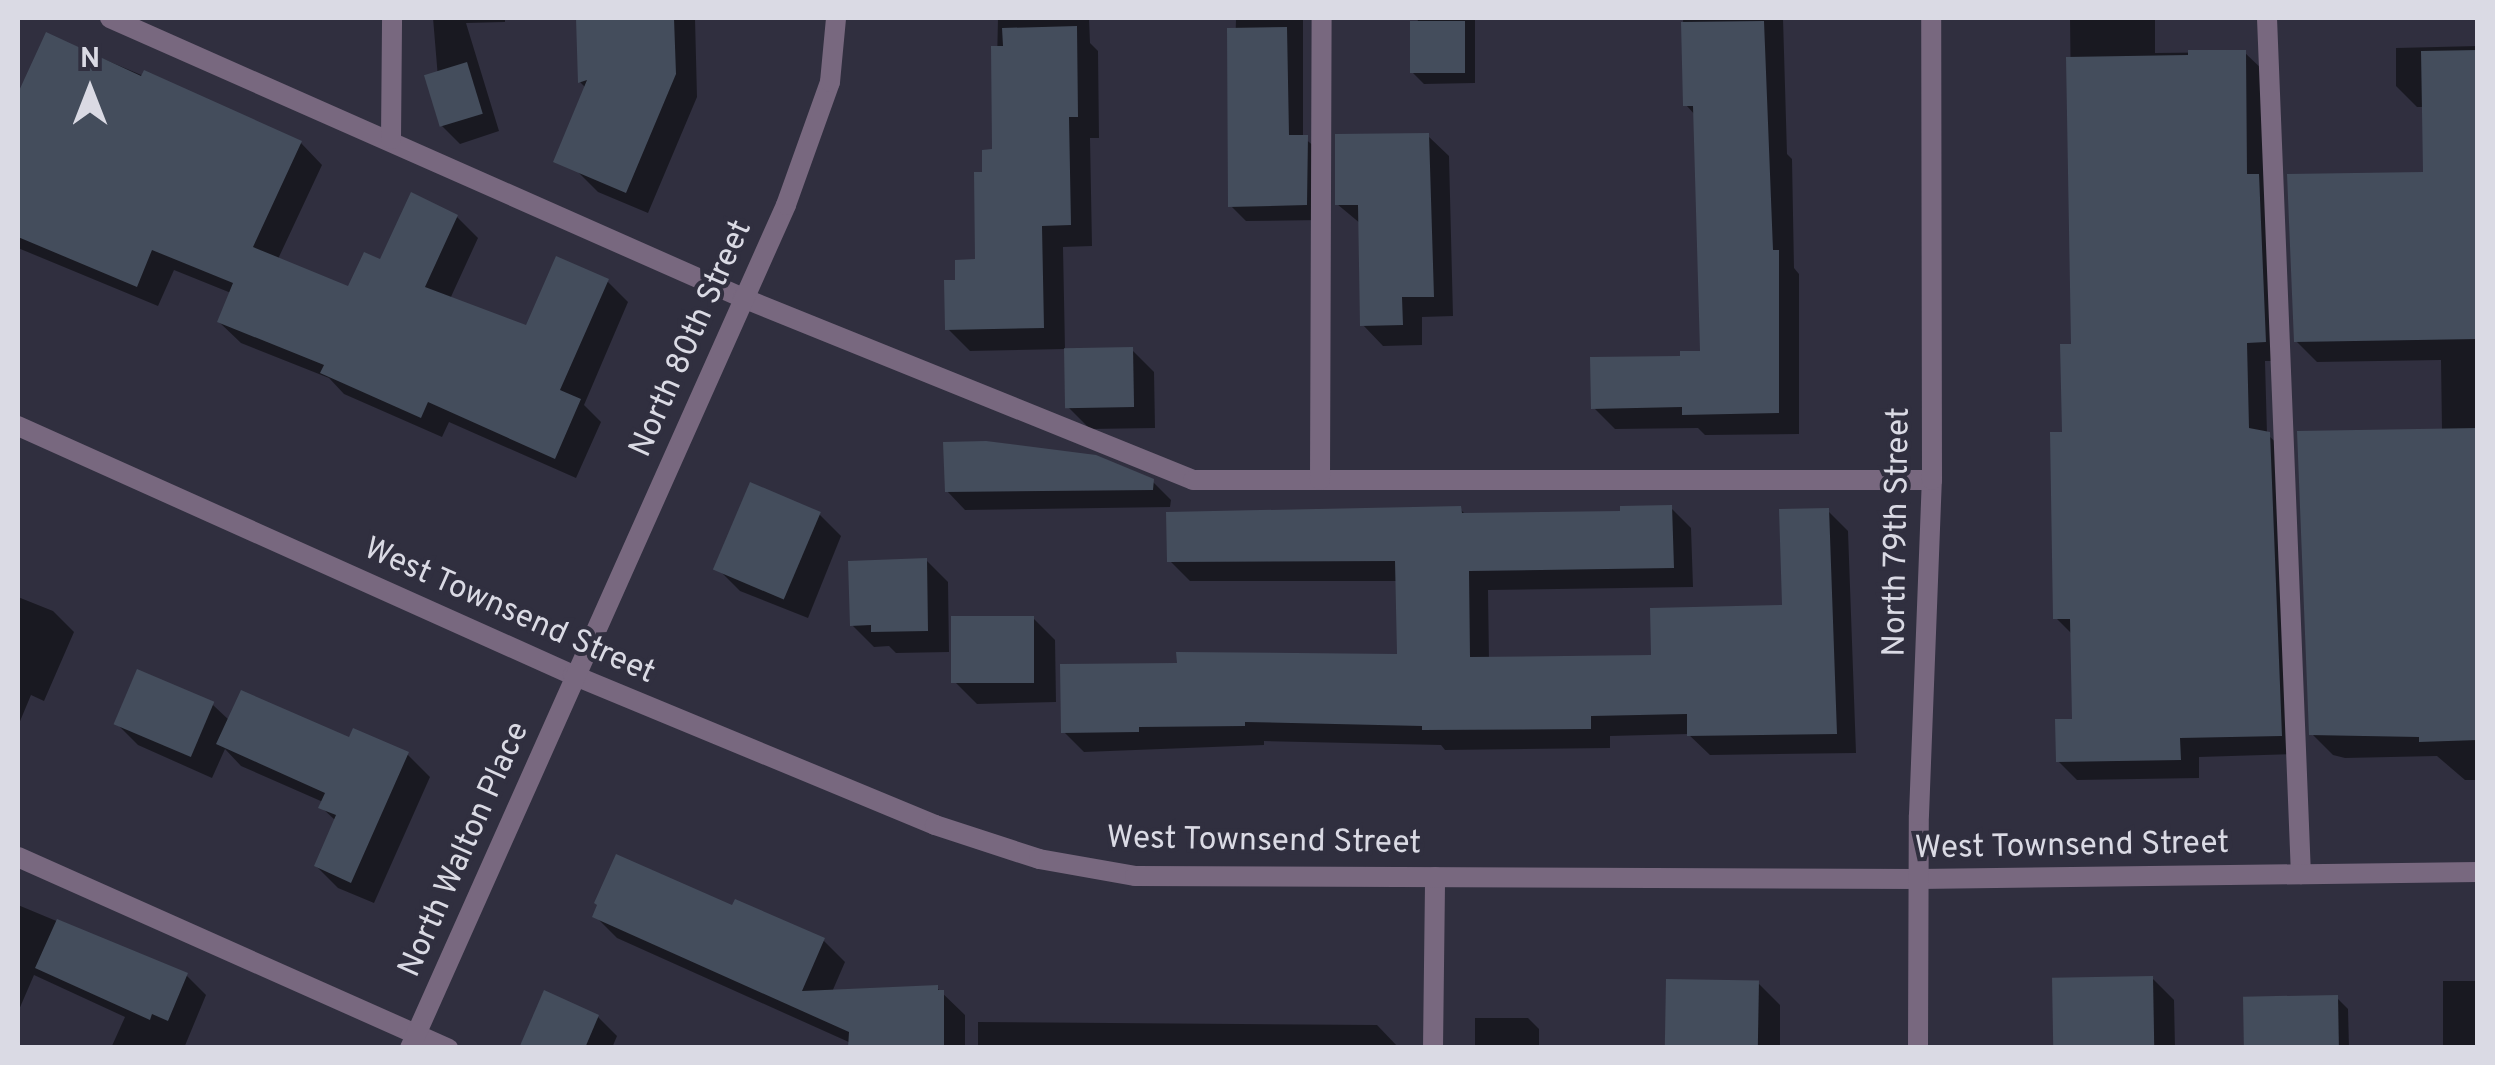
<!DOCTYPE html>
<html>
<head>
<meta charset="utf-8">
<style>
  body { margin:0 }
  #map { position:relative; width:2495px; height:1065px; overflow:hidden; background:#302f3f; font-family:Overpass,sans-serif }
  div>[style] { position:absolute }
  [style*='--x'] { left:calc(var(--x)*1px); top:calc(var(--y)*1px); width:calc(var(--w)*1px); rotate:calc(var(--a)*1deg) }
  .shadow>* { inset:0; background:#0007; transform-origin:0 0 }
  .building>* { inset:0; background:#444d5c; transform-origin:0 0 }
  .lane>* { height:20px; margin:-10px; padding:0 10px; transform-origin:10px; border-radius:10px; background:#78687f }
  .street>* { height:20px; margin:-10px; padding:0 10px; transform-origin:10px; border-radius:10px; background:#78687f }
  span { translate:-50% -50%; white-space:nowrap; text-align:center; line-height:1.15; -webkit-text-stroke:8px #302f3f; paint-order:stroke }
  .street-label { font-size:32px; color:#dadae4 }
  .frame { position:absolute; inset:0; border:20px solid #dadae4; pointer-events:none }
  .north { position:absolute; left:40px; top:40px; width:100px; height:100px; -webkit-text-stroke:8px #302f3f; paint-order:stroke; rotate:0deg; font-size:28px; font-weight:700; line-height:40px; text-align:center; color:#dadae4 }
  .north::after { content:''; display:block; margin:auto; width:35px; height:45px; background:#dadae4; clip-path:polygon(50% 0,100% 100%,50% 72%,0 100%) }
</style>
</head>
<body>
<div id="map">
  <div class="shadow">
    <div style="clip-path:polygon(433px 18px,505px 18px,505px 22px,466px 23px,499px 131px,460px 144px,442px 126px)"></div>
    <div style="clip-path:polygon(578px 18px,695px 18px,697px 97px,648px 213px,598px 192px,576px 170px,587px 89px,580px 82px)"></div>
    <div style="clip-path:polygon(998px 18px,1089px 18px,1090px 43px,1098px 51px,1099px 138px,1090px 138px,1092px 246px,1063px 247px,1065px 349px,970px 351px,948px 329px,957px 283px,977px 262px,985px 174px,995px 152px)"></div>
    <div style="clip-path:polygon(1236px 18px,1303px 18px,1303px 137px,1322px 153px,1322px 220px,1246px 221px,1231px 206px)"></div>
    <div style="clip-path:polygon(1418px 18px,1485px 18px,1475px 20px,1475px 83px,1424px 84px,1413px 73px)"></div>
    <div style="clip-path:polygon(1683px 18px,1783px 18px,1787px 154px,1792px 159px,1794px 268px,1799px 274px,1799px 434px,1705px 435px,1698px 428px,1615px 429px,1594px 408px,1683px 358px,1702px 353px,1696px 116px,1686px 105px)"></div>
    <div style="clip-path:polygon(2070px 18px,2155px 18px,2155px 53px,2244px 52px,2264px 71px,2284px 361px,2265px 361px,2267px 434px,2288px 454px,2300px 754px,2199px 757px,2199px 778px,2077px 780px,2058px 761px,2074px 722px,2073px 635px,2056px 618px,2074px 347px)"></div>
    <div style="clip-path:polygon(47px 35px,301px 143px,322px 165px,278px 259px,350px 290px,381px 262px,457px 217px,478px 238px,450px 299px,527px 329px,607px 281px,628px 302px,584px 405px,601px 422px,576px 478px,449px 422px,442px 437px,344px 394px,329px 378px,241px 343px,219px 322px,231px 293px,174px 270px,158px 306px,18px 248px,18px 103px)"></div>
    <div style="clip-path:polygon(2478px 46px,2478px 780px,2465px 780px,2437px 756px,2345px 758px,2333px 755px,2312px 734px,2442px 431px,2441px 360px,2317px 362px,2296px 341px,2425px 174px,2424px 107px,2417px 107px,2396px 86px,2396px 48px)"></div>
    <div style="clip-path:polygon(1428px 136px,1449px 156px,1453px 316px,1422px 317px,1422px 345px,1383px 346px,1363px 325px,1361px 224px,1337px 204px)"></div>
    <div style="clip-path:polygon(1132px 350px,1154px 372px,1155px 428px,1090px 429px,1068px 407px)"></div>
    <div style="clip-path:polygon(1152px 481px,1171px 500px,1170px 507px,965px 510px,947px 491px)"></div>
    <div style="clip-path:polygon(1671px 508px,1691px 528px,1693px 587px,1488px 590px,1489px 660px,1653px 658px,1784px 608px,1828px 511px,1848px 531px,1856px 753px,1710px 755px,1688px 734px,1610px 736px,1610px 748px,1445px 750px,1441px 745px,1264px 741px,1264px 745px,1084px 752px,1064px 732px,1400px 656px,1398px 581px,1190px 581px,1170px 561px,1460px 509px,1467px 516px,1622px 513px)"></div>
    <div style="clip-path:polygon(819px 514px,841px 536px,808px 618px,740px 591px,718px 569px)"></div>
    <div style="clip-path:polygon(926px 560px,948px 582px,949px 652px,896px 653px,889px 646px,874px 647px,852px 625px)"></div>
    <div style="clip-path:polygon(18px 597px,53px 611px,74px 632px,44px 701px,31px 695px,18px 726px)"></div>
    <div style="clip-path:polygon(1033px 618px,1055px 640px,1056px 702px,977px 704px,955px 682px)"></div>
    <div style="clip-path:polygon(138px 672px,213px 705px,230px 721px,408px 755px,430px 777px,374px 903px,338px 888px,316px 866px,336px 821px,321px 807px,323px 802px,241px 766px,225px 749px,212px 778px,138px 745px,116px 723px)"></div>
    <div style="clip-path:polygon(18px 905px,186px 975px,206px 995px,184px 1048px,111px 1048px,125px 1017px,34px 975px,18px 1012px)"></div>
    <div style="clip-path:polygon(734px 908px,823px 940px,845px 962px,832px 992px,937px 988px,965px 1015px,965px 1048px,851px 1048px,851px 1043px,617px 938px,595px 916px)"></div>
    <div style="clip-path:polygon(2152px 978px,2174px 1000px,2175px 1048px,2054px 1048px)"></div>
    <div style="left:2443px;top:981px;width:35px;height:67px"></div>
    <div style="clip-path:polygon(1758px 983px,1780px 1005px,1780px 1048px,1667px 1048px)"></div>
    <div style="clip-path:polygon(2337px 998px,2348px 1009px,2349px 1048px,2247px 1048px)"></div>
    <div style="clip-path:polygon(598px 1017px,617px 1036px,612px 1048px,522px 1048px)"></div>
    <div style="clip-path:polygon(1475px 1018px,1528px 1018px,1539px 1029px,1539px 1048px,1475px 1048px)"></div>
    <div style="clip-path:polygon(978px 1022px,1377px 1025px,1399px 1048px,978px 1048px)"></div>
  </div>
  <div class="building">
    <div style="clip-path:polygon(576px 18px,674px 18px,676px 74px,626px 193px,553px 162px,587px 80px,578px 83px)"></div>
    <div style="left:1465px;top:21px;width:52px;height:55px;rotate:90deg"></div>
    <div style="clip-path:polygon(1764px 21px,1773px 250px,1779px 250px,1779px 413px,1682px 415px,1682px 407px,1591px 409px,1590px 357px,1680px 356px,1680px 351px,1700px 351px,1693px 106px,1683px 106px,1681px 22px)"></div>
    <div style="clip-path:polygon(1077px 26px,1078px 117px,1069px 117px,1071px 225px,1042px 226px,1044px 328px,945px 330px,944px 280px,955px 280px,955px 260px,975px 259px,974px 172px,982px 172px,982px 150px,992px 149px,991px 46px,1003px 46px,1002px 28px)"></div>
    <div style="clip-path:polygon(1287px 27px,1289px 135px,1308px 135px,1307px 205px,1228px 207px,1227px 28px)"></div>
    <div style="clip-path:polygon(46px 32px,141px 76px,144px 70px,302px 141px,253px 247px,348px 286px,364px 252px,380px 259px,411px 192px,458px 215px,425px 287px,526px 325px,556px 256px,609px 279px,560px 390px,581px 399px,555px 459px,428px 402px,421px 418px,320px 373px,324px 365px,217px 322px,233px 283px,152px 250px,137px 287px,18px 237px,18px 93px)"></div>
    <div style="clip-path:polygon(2188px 50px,2246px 50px,2247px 174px,2259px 174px,2266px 342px,2247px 343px,2249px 428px,2270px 432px,2282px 736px,2180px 738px,2181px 760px,2056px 762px,2055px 719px,2072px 719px,2070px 619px,2053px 619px,2050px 432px,2062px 432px,2060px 344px,2071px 344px,2066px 57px,2188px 55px)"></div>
    <div style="clip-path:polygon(2478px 50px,2478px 339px,2294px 342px,2287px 174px,2423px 172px,2421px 51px)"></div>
    <div style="left:467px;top:62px;width:54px;height:45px;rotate:73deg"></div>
    <div style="clip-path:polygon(1429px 133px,1434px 297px,1402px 297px,1403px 325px,1360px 326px,1358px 205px,1335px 205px,1335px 134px)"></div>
    <div style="left:1133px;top:347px;width:60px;height:69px;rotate:89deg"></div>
    <div style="clip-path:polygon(2478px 428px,2478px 740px,2419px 742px,2419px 737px,2309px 735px,2297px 431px)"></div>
    <div style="clip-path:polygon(986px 441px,1096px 455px,1154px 479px,1153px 490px,945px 492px,943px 442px)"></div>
    <div style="left:750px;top:482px;width:77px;height:95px;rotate:23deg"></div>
    <div style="clip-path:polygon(1672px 505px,1674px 568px,1469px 571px,1470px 657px,1651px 655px,1650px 608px,1782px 605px,1779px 509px,1829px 508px,1837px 734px,1687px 736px,1687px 714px,1591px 716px,1591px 729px,1422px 730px,1422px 726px,1245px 722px,1245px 726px,1139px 727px,1139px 732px,1061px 733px,1060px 664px,1177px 663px,1176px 652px,1397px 654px,1395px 561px,1167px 562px,1166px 512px,1461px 506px,1462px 513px,1620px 511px,1620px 506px)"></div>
    <div style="clip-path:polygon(927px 558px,928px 631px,871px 632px,871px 625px,850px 626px,848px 561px)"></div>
    <div style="left:951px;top:616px;width:83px;height:67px"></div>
    <div style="left:137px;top:669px;width:84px;height:60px;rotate:23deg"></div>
    <div style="clip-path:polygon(241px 690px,349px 737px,353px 728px,409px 752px,351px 883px,314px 866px,336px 815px,318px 808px,325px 793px,216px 744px)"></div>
    <div style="clip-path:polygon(616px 854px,732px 905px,735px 899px,825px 938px,802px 991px,938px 985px,938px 990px,944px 990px,944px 1048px,848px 1048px,849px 1032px,592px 917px,597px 905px,594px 903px)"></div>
    <div style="clip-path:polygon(57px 919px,188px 973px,168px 1021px,152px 1014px,150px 1020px,35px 968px)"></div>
    <div style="left:2153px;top:976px;width:72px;height:101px;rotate:89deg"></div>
    <div style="left:1666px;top:979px;width:93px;height:69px;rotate:1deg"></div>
    <div style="clip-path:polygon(544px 990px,599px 1015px,585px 1048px,519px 1048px)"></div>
    <div style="left:2338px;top:995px;width:53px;height:95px;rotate:89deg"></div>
  </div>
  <div class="lane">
    <div style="--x:110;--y:18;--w:692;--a:23.86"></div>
    <div style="--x:743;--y:298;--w:485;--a:22"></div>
    <div style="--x:1193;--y:480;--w:739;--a:0"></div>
    <div style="--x:2267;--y:18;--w:857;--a:87.73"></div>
    <div style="--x:391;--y:139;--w:121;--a:-89.5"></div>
    <div style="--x:1320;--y:480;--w:462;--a:-89.8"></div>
    <div style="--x:18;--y:857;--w:471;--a:24"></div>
    <div style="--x:1433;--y:1048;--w:171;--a:-89.3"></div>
  </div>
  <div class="street">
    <div style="--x:18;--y:426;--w:608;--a:24.16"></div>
    <div style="--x:573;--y:675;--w:392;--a:22.5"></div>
    <div style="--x:935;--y:825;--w:109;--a:18.1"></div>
    <div style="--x:1039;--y:859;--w:97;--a:10"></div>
    <div style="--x:1135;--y:876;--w:784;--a:0.22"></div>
    <div style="--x:1919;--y:879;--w:559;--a:-0.72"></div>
    <div style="--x:410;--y:1048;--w:923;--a:-65.96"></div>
    <div style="--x:786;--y:205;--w:131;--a:-70.3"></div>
    <div style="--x:830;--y:82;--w:64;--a:-84.6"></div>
    <div style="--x:1918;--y:1048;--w:233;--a:-89.8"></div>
    <div style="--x:1919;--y:815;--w:335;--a:-87.8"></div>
    <div style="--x:1932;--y:480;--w:462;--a:-90.1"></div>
  </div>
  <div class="street-label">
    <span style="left:692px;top:339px;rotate:-66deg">North 80th Street</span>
    <span style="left:1898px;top:532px;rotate:-89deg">North 79th Street</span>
    <span style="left:509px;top:612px;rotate:24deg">West Townsend Street</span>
    <span style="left:1264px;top:842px;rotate:1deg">West Townsend Street</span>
    <span style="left:2072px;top:847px;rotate:-1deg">West Townsend Street</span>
    <span style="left:465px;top:850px;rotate:-66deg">North Walton Place</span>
  </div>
  <div class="frame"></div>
  <div class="north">N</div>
</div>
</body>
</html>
